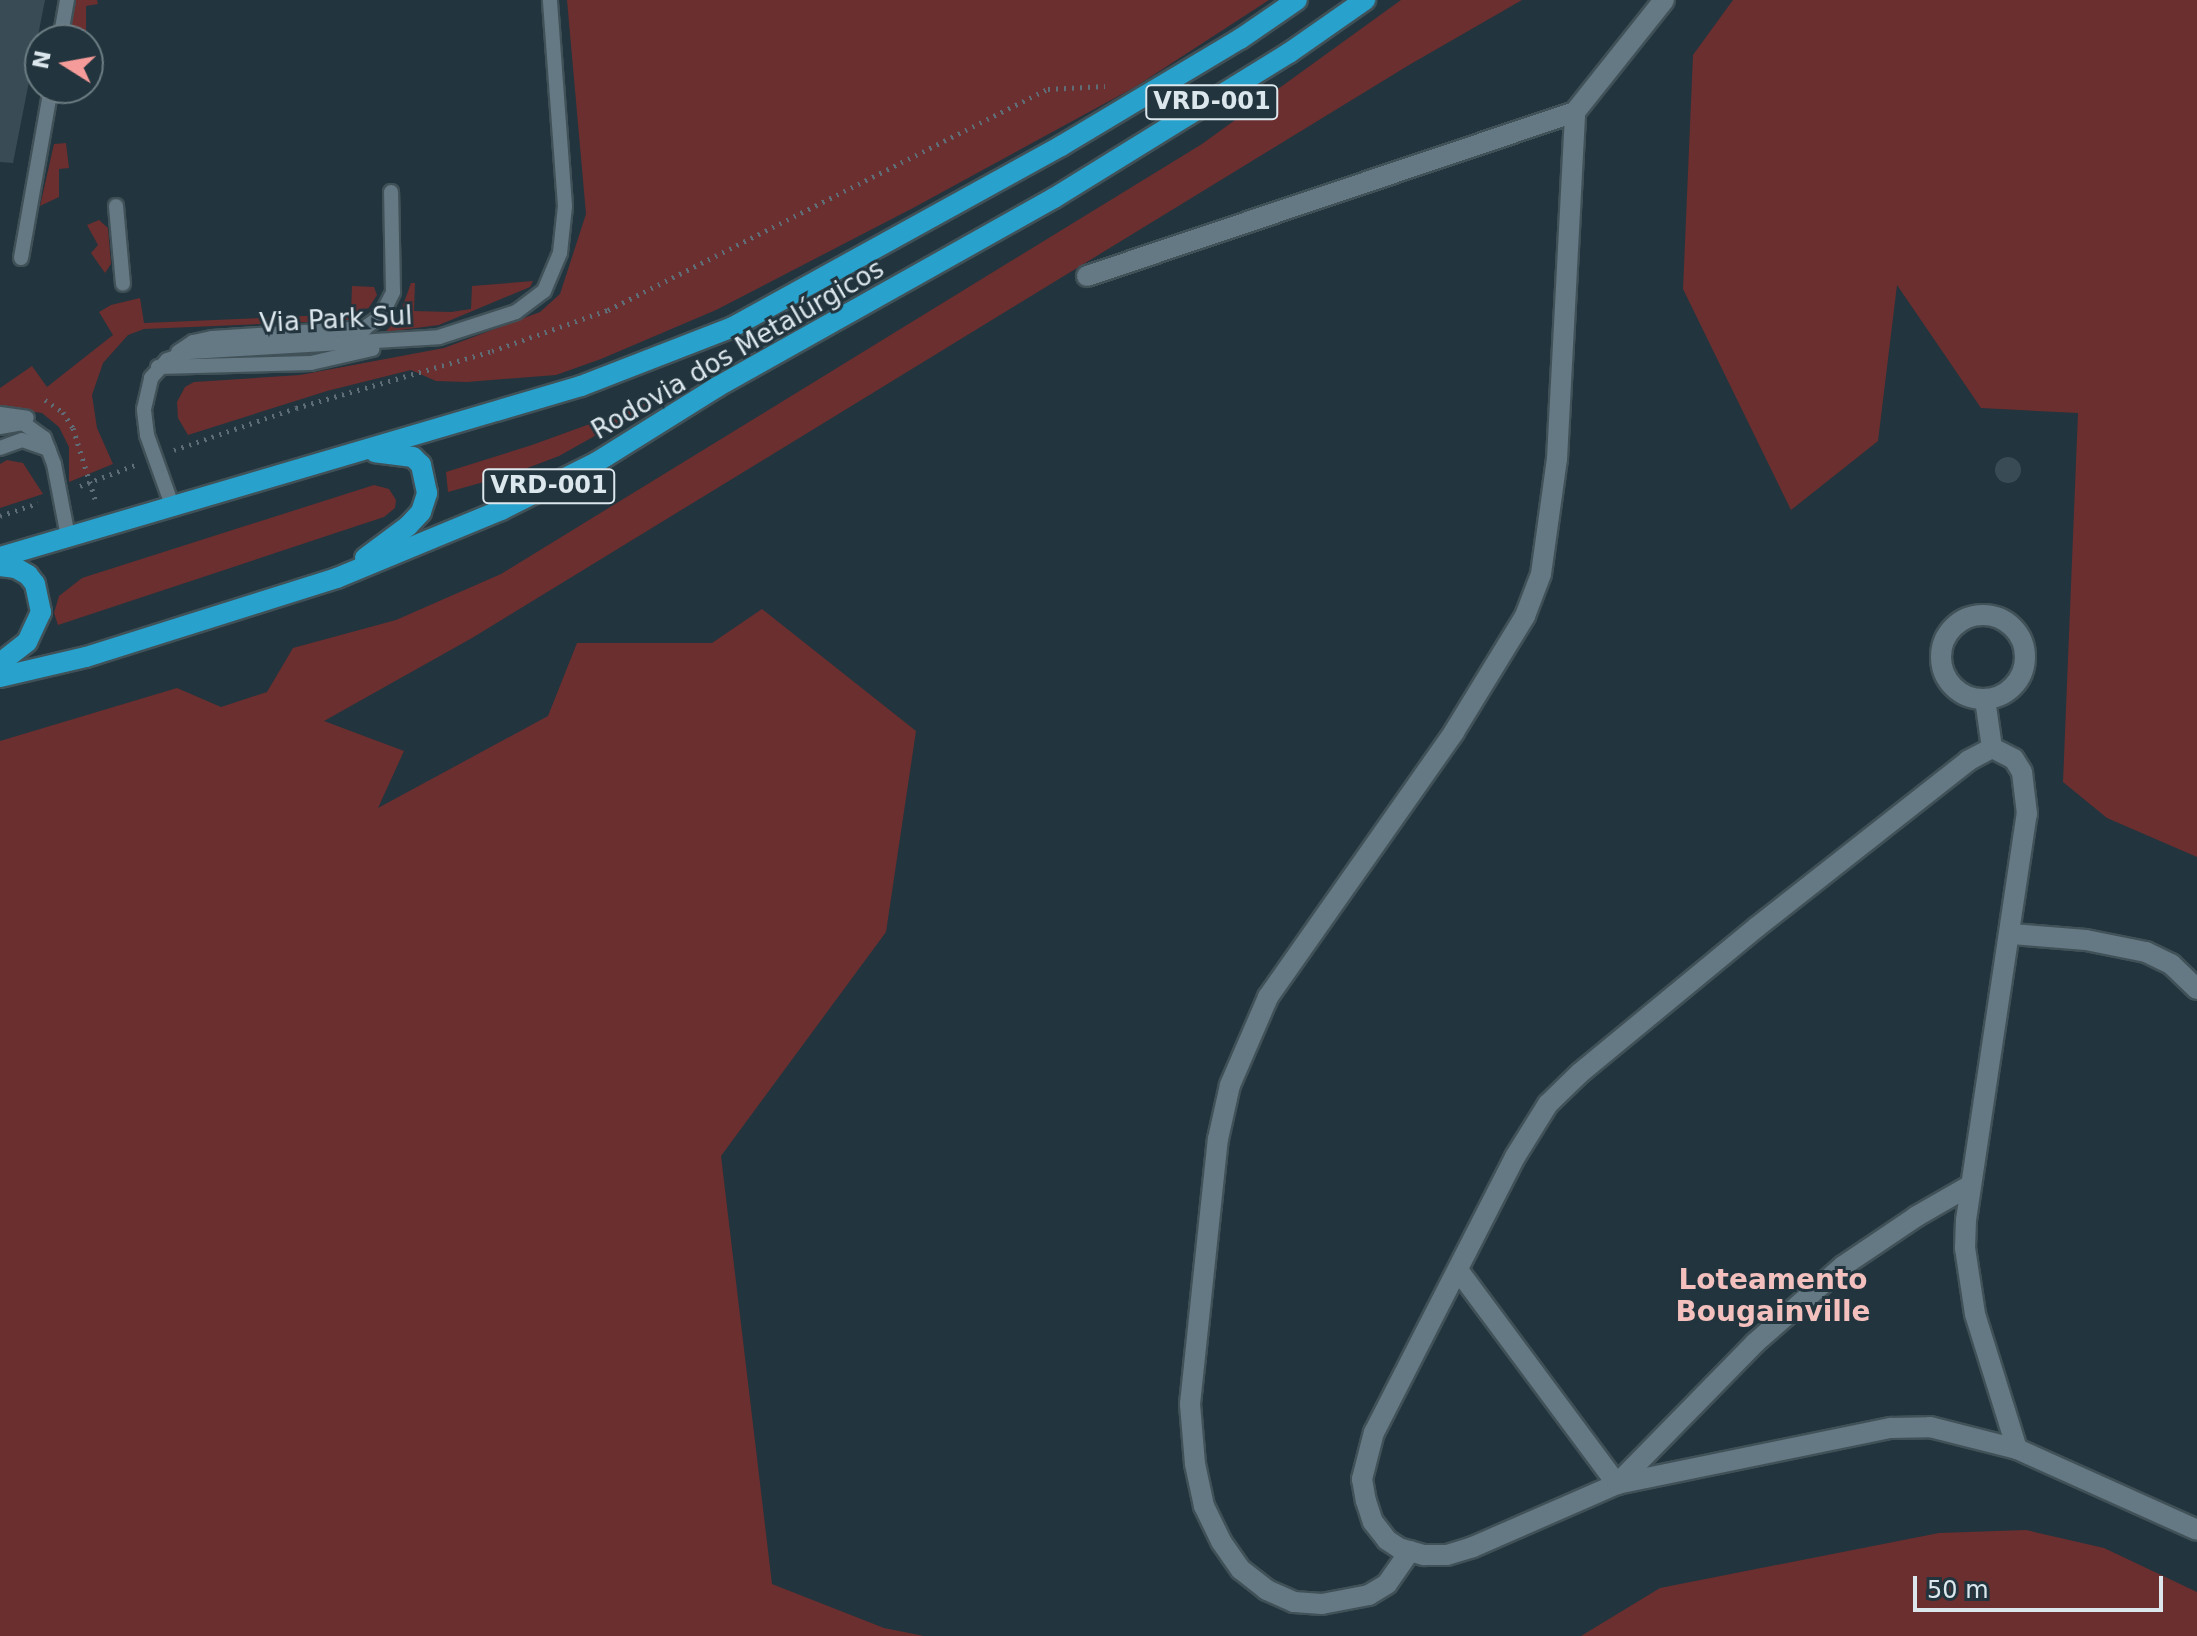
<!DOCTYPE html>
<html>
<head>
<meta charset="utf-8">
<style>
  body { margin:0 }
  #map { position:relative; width:2197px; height:1636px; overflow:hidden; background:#22343d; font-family:"DejaVu Sans",sans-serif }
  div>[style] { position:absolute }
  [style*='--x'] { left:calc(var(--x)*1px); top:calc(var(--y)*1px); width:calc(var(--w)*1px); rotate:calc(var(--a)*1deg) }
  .green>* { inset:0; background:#6b2f2f }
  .building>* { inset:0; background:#394c56 }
  .round { border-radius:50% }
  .path>* { height:5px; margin-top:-2.5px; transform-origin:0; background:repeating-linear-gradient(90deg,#5f6e76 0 2px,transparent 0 8px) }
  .roads { filter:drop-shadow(2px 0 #415158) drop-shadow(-2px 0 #415158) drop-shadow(0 2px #415158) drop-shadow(0 -2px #415158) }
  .service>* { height:14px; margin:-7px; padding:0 7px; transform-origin:7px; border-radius:7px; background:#657984 }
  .minor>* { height:20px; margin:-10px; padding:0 10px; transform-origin:10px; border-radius:10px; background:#657984 }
  .minor>.ring { margin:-10px; padding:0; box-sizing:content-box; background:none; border:20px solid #657984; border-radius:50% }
  .primary>* { height:20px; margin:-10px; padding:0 10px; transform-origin:10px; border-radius:10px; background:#28a2cc }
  span { translate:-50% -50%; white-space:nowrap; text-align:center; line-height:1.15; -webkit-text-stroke:6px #22343d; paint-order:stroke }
  .shield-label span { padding:2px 6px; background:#22343d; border:2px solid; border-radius:6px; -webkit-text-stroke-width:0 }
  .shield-label { font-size:24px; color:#dce7ed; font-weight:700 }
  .street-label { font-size:26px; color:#dce7ed }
  .neighbourhood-label { font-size:28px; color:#f4c0be; font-weight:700 }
  .north { position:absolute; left:24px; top:24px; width:80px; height:80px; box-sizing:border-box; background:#22343d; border:2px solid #6c7c83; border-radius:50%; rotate:281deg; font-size:22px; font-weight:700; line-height:32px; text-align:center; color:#dce7ed }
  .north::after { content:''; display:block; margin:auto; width:28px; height:36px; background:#f59b99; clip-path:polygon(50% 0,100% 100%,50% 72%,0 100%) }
  .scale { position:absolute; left:1913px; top:1576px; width:250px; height:36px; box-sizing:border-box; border:4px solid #dce7ed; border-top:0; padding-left:10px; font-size:24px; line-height:28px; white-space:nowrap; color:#dce7ed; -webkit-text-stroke:6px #22343d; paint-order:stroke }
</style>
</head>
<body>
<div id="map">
  <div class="green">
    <div style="clip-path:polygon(76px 0,97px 0,98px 4px,86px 6px,86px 31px,70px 31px)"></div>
    <div style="clip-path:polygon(567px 0,1269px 0,1135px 87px,913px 208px,716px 310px,601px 359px,556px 375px,467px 382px,436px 381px,411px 370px,327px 391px,188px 435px,178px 418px,177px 402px,185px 387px,194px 382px,300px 375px,444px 348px,540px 312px,560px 294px,586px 214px)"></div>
    <div style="clip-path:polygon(1401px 0,1522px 0,1409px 65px,472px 638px,324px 721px,404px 751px,378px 808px,548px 716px,577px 643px,712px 643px,762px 609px,916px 731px,886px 932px,721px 1156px,772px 1584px,884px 1628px,924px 1636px,0 1636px,0 741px,177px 688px,221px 707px,267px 692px,293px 648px,396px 620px,501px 574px,1202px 144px)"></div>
    <div style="clip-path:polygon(1733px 0,2197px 0,2197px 857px,2107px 818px,2063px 782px,2078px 413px,1981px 408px,1897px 285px,1878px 441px,1791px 510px,1683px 289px,1693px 55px)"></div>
    <div style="clip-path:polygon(66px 143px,69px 168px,59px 169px,59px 197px,40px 206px,54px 144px)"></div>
    <div style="clip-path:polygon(99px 220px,108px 228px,111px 264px,105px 273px,91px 253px,98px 245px,87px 225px)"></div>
    <div style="clip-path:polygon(533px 281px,530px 287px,439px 325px,385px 332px,398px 319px,411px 283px,415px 283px,414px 311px,451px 312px,471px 309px,472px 286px)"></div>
    <div style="clip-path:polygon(352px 286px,374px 287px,377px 295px,366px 312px,354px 320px,144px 329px,128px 335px,103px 363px,92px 395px,97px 428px,113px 464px,69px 482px,69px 447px,59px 427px,42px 413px,0 407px,0 388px,32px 366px,47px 387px,113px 335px,99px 312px,111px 305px,140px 298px,144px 323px,351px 314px)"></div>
    <div style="clip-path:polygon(645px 404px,643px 409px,559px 456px,509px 475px,448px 492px,446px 472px,532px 445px)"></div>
    <div style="clip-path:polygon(7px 460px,23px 463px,43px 494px,0 508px,0 464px)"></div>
    <div style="clip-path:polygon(374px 485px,389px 489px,396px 500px,395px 508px,384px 517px,58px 625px,54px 613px,59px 596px,82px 578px)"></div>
    <div style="clip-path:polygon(2026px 1530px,2104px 1548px,2197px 1592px,2197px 1636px,1581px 1636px,1660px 1588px,1939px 1533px)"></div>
  </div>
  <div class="building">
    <div style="clip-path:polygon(0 0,45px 0,13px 163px,0 162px)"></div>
    <div class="round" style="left:1995px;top:457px;width:26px;height:26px"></div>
  </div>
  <div class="path">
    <div style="--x:45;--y:400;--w:22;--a:34"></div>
    <div style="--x:63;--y:412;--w:19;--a:58"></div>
    <div style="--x:73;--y:428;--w:77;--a:72.7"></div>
    <div style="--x:174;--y:450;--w:129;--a:-19"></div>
    <div style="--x:296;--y:408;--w:204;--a:-16.2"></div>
    <div style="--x:492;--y:351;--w:123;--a:-19.5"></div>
    <div style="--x:608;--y:310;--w:492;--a:-26.7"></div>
    <div style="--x:1048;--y:89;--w:57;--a:-3"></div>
    <div style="--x:80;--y:486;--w:59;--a:-20.9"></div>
    <div style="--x:0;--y:516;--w:40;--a:-18.9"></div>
  </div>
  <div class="roads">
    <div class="service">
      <div style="--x:60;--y:40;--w:41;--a:-80.1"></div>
      <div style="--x:116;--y:206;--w:78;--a:84.9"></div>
      <div style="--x:21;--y:258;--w:173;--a:-80"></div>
      <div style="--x:358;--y:333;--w:29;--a:-36"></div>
      <div style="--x:381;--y:316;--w:27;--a:-63"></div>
      <div style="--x:393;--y:292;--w:100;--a:-91.1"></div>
      <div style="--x:178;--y:352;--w:18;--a:-34"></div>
      <div style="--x:193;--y:342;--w:19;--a:-12"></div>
      <div style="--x:212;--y:338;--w:154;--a:-3.7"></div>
      <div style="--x:158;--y:367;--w:153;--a:-1.5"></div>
      <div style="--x:311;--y:363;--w:63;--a:-12.9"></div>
      <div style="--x:0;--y:414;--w:27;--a:8"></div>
      <div style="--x:0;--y:427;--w:23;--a:-10"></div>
      <div style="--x:23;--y:423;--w:26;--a:36"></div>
      <div style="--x:44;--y:438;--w:28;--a:69"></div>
      <div style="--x:54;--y:464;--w:74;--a:79.1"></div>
      <div style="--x:0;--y:448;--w:23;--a:-20"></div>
      <div style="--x:22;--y:440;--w:28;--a:19"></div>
      <div style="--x:172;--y:505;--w:74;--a:-109.7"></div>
      <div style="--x:147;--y:435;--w:26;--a:-97"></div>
      <div style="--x:144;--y:409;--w:32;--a:-77"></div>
      <div style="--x:151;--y:378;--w:24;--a:-48"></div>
      <div style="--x:167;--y:360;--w:24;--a:-19"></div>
      <div style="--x:190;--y:352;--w:249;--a:-3.4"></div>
      <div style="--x:439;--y:337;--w:81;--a:-18"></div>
      <div style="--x:516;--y:312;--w:35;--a:-37"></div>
      <div style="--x:544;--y:291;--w:41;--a:-67.2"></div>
      <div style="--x:560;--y:253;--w:47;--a:-83.9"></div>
      <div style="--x:565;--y:206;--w:207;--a:-94.2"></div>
    </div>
    <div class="minor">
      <div style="--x:1087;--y:276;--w:515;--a:-18.58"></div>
      <div class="ring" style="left:1941px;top:615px;width:64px;height:64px"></div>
      <div style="--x:1985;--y:699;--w:49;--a:81.9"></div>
      <div style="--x:2012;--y:934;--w:74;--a:4.6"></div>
      <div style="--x:2086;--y:940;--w:61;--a:11.3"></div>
      <div style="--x:2146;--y:952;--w:28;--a:26"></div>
      <div style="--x:2171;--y:964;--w:36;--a:44"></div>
      <div style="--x:1458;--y:1270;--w:267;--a:53.4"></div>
      <div style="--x:1617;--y:1484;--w:197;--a:-45.6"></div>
      <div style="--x:1755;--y:1343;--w:117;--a:-41.2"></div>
      <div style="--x:1843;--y:1266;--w:89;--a:-34"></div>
      <div style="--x:1917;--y:1216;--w:62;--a:-29.9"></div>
      <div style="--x:2017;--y:1449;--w:141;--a:-107.3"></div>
      <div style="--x:1975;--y:1314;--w:67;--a:-98.6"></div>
      <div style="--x:1965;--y:1248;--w:28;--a:-88"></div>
      <div style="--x:1966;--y:1220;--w:411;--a:-81.5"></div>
      <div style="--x:2027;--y:814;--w:42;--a:-96.8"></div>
      <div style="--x:2022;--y:772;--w:15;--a:-122"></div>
      <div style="--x:2014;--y:759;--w:25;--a:-153"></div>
      <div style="--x:1992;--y:748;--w:27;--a:152"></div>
      <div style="--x:1968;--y:761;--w:268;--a:141.8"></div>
      <div style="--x:1757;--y:927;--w:229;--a:140.5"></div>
      <div style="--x:1580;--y:1073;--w:45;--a:135.9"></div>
      <div style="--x:1548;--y:1104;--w:62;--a:121.9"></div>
      <div style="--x:1515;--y:1157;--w:309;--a:117.1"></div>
      <div style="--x:1374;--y:1432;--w:49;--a:104.3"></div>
      <div style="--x:1362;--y:1479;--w:22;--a:80"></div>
      <div style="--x:1366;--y:1501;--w:22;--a:72"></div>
      <div style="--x:1373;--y:1522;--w:23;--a:52"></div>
      <div style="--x:1387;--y:1540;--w:14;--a:34"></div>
      <div style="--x:1399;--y:1548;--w:26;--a:16"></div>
      <div style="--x:1424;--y:1555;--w:23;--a:0"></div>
      <div style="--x:1447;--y:1555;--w:27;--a:-17"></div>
      <div style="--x:1473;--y:1547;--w:157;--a:-23.6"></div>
      <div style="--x:1617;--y:1484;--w:280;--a:-11.6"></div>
      <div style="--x:1891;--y:1428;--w:39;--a:-1"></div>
      <div style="--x:1930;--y:1427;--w:90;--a:14.2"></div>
      <div style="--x:2017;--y:1449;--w:197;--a:24.2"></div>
      <div style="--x:1410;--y:1551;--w:40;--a:124.9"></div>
      <div style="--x:1387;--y:1584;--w:21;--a:149"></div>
      <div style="--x:1369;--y:1595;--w:48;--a:169.2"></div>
      <div style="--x:1322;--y:1604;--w:28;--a:-176"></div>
      <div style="--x:1294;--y:1602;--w:30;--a:-156"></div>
      <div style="--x:1267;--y:1590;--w:33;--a:-142"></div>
      <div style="--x:1241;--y:1570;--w:35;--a:-125"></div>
      <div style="--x:1221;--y:1541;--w:39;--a:-116"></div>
      <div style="--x:1204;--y:1506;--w:43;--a:-102.1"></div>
      <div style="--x:1195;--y:1464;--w:60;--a:-94.8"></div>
      <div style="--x:1190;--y:1404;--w:266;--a:-84"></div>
      <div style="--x:1218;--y:1139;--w:55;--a:-77.5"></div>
      <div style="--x:1230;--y:1085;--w:96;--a:-66.6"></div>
      <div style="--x:1268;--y:997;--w:324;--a:-54.9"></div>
      <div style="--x:1454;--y:732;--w:136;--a:-58.5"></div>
      <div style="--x:1525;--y:616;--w:45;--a:-69.1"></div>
      <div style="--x:1541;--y:574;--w:116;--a:-82.1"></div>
      <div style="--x:1557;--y:459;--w:347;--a:-87"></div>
      <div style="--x:1575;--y:112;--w:143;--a:-51.5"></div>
    </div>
    <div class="primary">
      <div style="--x:0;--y:557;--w:606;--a:-16.4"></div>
      <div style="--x:581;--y:386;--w:163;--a:-21.2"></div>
      <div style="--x:733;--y:327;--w:375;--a:-28.9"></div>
      <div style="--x:1061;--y:146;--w:209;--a:-30.9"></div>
      <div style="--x:1240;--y:39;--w:69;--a:-34.4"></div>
      <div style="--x:365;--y:558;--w:54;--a:-36.7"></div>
      <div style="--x:408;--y:526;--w:19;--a:-47"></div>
      <div style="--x:421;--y:512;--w:20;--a:-72"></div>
      <div style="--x:427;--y:493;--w:29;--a:-102"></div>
      <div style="--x:421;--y:465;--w:11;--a:-135"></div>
      <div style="--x:413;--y:457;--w:38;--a:-173"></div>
      <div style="--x:0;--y:566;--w:16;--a:7"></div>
      <div style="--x:16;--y:568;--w:14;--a:30"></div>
      <div style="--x:28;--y:575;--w:11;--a:52"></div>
      <div style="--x:35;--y:584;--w:29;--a:78"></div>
      <div style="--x:41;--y:612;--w:33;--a:115"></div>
      <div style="--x:27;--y:642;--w:34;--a:142"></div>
      <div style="--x:0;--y:677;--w:88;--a:-13.1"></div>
      <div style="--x:86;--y:657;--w:263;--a:-17.5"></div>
      <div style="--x:337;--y:578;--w:178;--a:-22.5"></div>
      <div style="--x:501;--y:510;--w:107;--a:-26.6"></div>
      <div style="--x:597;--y:462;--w:142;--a:-32"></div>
      <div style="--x:717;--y:387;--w:386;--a:-29.3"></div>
      <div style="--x:1054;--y:198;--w:276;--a:-31.7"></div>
      <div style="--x:1289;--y:53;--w:93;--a:-34.9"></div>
    </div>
  </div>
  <div class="shield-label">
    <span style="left:1212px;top:102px">VRD-001</span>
    <span style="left:549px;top:486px">VRD-001</span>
  </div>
  <div class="street-label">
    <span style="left:336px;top:320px;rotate:-3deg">Via Park Sul</span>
    <span style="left:738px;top:350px;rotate:-30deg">Rodovia dos Metalúrgicos</span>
  </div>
  <div class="neighbourhood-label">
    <span style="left:1773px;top:1296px">Loteamento<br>Bougainville</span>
  </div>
  <div class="north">N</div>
  <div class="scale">50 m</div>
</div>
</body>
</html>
